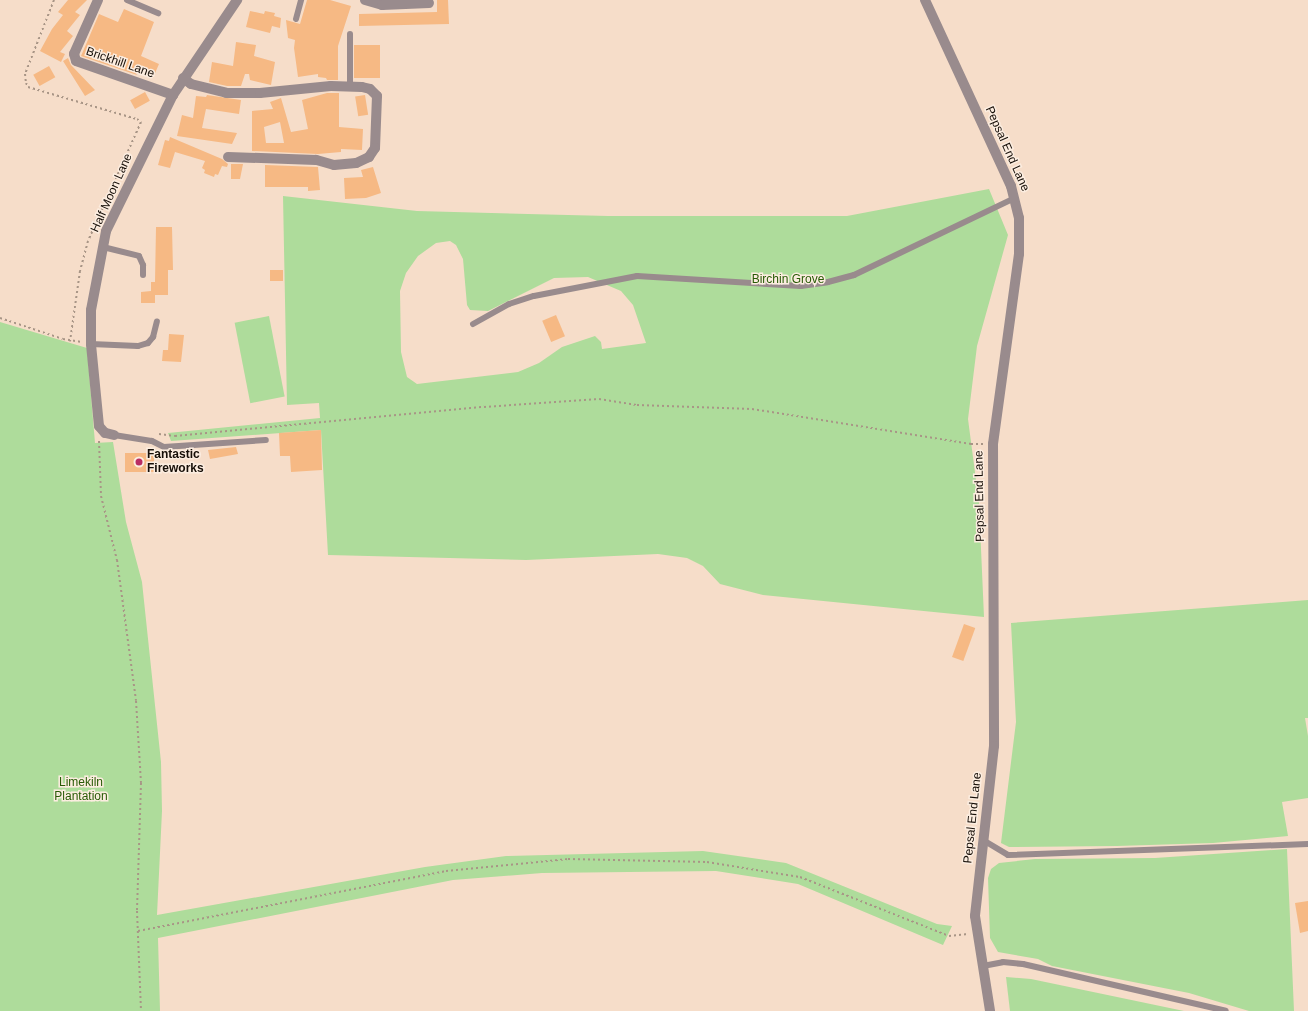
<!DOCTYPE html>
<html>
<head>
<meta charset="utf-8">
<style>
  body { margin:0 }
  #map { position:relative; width:1308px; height:1011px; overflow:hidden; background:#f6ddc9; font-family:Helvetica,sans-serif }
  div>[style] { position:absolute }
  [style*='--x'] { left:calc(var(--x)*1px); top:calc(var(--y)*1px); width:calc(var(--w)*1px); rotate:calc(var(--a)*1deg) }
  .green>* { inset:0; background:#aedc9b; transform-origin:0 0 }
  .building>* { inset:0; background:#f6b984; transform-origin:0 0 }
  .path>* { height:2px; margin-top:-1px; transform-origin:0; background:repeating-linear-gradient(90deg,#a89586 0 2px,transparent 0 5px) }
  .lane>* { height:6px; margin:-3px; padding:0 3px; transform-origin:3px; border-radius:3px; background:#998b8d }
  .street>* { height:10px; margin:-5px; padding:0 5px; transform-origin:5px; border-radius:5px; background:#998b8d }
  .dots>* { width:11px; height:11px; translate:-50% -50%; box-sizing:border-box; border:2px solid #fcede0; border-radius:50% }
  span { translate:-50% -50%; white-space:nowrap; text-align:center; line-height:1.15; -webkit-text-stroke:3px #fcede0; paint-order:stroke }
  .street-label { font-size:12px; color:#160e07 }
  .park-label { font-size:12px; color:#285b06 }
  .poi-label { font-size:12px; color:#160e07; font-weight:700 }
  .left { translate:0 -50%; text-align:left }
</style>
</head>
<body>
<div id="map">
  <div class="green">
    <div style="clip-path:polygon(evenodd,989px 189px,1008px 235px,977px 346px,968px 419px,979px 503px,984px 617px,763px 595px,720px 584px,703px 566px,687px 558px,658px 554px,526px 560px,328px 555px,321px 430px,171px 441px,168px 433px,320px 418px,319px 403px,287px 405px,283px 196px,417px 211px,608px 216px,847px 216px,989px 189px,450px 241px,456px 245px,463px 259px,467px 305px,470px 310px,488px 311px,554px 278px,588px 277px,621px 291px,633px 305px,646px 343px,602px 349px,601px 342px,595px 336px,562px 347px,539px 363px,518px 372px,417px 384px,407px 377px,401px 352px,400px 291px,406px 273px,418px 256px,436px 243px,450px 241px)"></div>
    <div style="left:269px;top:316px;width:82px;height:35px;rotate:79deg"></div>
    <div style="clip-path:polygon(0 322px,87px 348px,95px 443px,113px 442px,126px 522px,142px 582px,161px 762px,162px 811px,157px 915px,425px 867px,506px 856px,703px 851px,786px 863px,937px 924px,952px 926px,943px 945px,798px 884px,716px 871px,542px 873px,453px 880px,158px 938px,160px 1011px,0 1011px)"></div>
    <div style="clip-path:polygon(1308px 600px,1308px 718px,1305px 718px,1308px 736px,1308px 798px,1282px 802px,1288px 836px,1213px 843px,1117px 846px,1009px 847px,1001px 843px,1016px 722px,1011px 623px)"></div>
    <div style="clip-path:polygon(1287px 849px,1294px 1011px,1249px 1011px,1189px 993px,1052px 966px,1038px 959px,998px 952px,990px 938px,988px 878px,991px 869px,999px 863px,1035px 859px,1155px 858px)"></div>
    <div style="clip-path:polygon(1006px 977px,1031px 979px,1184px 1011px,1010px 1011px)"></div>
  </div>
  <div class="building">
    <div style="clip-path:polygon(68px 0,87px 0,75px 12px,80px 15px,67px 31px,73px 36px,60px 52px,65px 54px,61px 62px,40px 51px,52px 29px,63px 15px,58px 12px)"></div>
    <div style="clip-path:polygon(307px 0,330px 0,351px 6px,338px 46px,338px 80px,327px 80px,326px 78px,318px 77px,318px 74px,298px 77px,294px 48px,295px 40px,288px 38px,286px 20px,300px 24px)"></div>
    <div style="clip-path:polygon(437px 0,448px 0,449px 24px,359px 26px,359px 14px,437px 12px)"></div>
    <div style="clip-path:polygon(124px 9px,154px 22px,141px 56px,159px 64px,153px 78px,134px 70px,137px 75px,81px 56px,99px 14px,118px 22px)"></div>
    <div style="clip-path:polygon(250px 11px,264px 14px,265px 11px,275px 13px,274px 16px,281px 18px,280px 28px,272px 26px,270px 33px,246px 27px)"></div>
    <div style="clip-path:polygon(236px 42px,256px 45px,254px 56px,275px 62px,271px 85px,250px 80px,249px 74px,245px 74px,241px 86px,227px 86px,209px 82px,212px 62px,233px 66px)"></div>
    <div style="left:354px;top:45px;width:26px;height:33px"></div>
    <div style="clip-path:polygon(68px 58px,71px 65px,95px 90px,85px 96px,63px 61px)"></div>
    <div style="left:49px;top:66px;width:13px;height:18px;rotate:61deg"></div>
    <div style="left:145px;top:92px;width:10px;height:17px;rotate:61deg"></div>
    <div style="clip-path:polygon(evenodd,327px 93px,339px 93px,339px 127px,363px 129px,362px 150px,341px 149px,341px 152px,318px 154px,252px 151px,252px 111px,273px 109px,270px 102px,281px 98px,291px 132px,308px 129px,302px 100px,327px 93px,280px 122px,284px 143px,266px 143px,264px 127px,280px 122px)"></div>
    <div style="clip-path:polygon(207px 95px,241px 100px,239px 114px,206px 109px,202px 128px,237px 133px,232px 144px,177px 136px,182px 115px,193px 118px,196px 96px,206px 97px)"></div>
    <div style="left:365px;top:95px;width:20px;height:10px;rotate:81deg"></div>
    <div style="clip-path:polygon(170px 137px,222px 159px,228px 164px,227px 167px,222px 166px,218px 175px,215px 174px,214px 177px,204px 173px,205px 170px,202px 168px,205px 161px,175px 152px,170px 168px,158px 165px,165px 140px,169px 141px)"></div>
    <div style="clip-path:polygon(231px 164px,243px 164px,240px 179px,231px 179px)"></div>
    <div style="clip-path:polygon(265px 165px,318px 167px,320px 190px,308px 191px,308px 187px,265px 187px)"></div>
    <div style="clip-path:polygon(373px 167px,381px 193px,366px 198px,345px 199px,344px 178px,363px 177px,361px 170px)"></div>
    <div style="clip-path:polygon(156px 227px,172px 227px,173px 270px,168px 270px,168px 295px,155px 295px,155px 303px,141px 303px,141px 292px,151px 291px,151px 282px,155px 282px)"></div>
    <div style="left:270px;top:270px;width:13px;height:11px"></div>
    <div style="left:556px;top:315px;width:23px;height:15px;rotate:67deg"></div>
    <div style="clip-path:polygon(169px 334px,184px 335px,181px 362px,162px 361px,163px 350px,168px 350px)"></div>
    <div style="clip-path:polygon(321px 430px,322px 470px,291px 472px,290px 456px,280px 456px,279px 433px)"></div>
    <div style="clip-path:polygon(236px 447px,238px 454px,210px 459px,208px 450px)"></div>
    <div style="left:125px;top:453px;width:29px;height:19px"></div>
    <div style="left:964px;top:624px;width:12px;height:35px;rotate:20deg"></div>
    <div style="clip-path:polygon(1308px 901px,1308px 931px,1300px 933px,1295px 903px)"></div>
  </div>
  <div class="path">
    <div style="--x:54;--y:0;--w:79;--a:111.4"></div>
    <div style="--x:25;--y:74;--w:9;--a:84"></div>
    <div style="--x:26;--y:83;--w:4;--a:63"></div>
    <div style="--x:28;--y:87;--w:114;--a:16.4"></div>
    <div style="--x:137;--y:119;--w:5;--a:37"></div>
    <div style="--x:141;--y:122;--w:130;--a:114"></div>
    <div style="--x:88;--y:241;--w:31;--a:105"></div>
    <div style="--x:80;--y:271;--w:71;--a:98.1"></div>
    <div style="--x:0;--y:318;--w:66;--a:18.4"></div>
    <div style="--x:63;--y:339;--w:19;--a:9"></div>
    <div style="--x:159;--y:434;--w:16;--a:7"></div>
    <div style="--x:175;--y:436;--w:310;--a:-5.4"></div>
    <div style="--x:484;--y:407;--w:115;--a:-4"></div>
    <div style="--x:599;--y:399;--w:38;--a:9"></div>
    <div style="--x:637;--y:405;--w:115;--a:2"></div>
    <div style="--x:752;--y:409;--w:222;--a:9.1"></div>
    <div style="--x:971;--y:444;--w:13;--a:0"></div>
    <div style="--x:99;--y:441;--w:55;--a:87.9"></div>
    <div style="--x:101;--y:496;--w:66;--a:76"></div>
    <div style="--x:117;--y:560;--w:142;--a:82.3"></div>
    <div style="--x:136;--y:701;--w:82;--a:86.5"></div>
    <div style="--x:141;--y:783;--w:128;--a:91.8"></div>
    <div style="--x:137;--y:911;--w:100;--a:87.7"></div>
    <div style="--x:138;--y:931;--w:314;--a:-11"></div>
    <div style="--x:446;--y:871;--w:123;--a:-5.6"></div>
    <div style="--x:568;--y:859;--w:139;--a:1.2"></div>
    <div style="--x:707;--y:862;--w:94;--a:9.2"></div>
    <div style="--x:800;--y:877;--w:160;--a:21.6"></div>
    <div style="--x:949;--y:936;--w:19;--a:-6"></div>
  </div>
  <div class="lane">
    <div style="--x:127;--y:0;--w:34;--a:23"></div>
    <div style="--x:296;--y:19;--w:20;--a:-75"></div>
    <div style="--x:350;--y:86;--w:52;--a:-90"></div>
    <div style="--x:103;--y:247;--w:37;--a:14"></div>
    <div style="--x:139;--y:256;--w:10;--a:66"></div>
    <div style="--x:143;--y:265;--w:10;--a:90"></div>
    <div style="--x:473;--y:324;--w:41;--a:-29.1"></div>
    <div style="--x:509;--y:304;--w:26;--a:-18"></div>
    <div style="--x:534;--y:296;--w:105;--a:-11"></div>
    <div style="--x:637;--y:276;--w:164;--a:3.5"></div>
    <div style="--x:801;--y:286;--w:27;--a:-8"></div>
    <div style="--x:828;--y:282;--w:27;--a:-15"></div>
    <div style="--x:854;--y:275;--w:178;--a:-25.6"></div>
    <div style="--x:91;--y:344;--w:47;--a:2.4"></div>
    <div style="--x:138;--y:346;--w:10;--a:-17"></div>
    <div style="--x:148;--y:343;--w:8;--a:-50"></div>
    <div style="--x:153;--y:337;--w:16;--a:-76"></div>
    <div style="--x:114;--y:435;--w:38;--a:9"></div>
    <div style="--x:152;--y:441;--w:13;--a:27"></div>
    <div style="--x:164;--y:447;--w:102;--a:-3.9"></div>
    <div style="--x:983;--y:840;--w:29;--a:31"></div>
    <div style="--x:1008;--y:855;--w:300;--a:-2.1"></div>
    <div style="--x:983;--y:966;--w:20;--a:-11"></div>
    <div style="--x:1003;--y:962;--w:20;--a:6"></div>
    <div style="--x:1023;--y:964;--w:208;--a:13"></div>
  </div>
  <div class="street">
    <div style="--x:98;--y:0;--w:59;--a:114"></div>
    <div style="--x:74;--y:54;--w:7;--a:74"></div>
    <div style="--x:76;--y:61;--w:103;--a:19.3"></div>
    <div style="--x:365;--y:0;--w:18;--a:16"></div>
    <div style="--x:382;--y:5;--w:47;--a:-2.4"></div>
    <div style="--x:925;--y:0;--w:205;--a:65.2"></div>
    <div style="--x:1011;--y:186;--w:33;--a:76"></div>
    <div style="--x:1019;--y:218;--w:36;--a:90"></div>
    <div style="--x:1019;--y:254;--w:192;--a:97.8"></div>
    <div style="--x:993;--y:444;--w:302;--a:89.8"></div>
    <div style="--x:994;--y:746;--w:171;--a:96.4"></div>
    <div style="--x:975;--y:916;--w:96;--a:81"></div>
    <div style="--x:183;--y:78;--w:10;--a:37"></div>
    <div style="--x:191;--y:84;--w:36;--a:14"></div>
    <div style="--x:226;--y:93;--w:34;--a:0"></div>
    <div style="--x:260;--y:93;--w:71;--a:-5.6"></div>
    <div style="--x:331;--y:86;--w:31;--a:2"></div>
    <div style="--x:362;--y:87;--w:8;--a:14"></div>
    <div style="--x:370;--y:89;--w:10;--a:45"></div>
    <div style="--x:377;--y:96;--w:52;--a:92.2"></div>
    <div style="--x:375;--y:148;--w:11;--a:124"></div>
    <div style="--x:369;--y:157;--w:14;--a:155"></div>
    <div style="--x:356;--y:163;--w:22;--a:175"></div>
    <div style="--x:334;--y:165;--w:19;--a:-164"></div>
    <div style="--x:316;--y:160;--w:88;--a:-178"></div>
    <div style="--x:114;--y:435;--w:9;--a:-167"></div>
    <div style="--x:105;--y:433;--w:9;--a:-131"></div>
    <div style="--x:99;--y:426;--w:82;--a:-95.6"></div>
    <div style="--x:91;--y:344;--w:34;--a:-90"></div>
    <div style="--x:91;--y:310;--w:80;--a:-79.2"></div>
    <div style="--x:106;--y:231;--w:152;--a:-63.8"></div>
    <div style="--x:173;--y:95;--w:115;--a:-56"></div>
  </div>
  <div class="dots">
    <div style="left:139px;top:462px;background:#ba2d63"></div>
  </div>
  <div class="street-label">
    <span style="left:120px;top:63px;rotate:19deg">Brickhill Lane</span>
    <span style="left:1007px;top:149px;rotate:66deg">Pepsal End Lane</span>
    <span style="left:112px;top:193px;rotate:-66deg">Half Moon Lane</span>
    <span style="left:980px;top:496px;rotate:-91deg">Pepsal End Lane</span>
    <span style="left:973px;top:818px;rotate:-84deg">Pepsal End Lane</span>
  </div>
  <div class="park-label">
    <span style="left:788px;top:280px">Birchin Grove</span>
    <span style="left:81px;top:790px">Limekiln<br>Plantation</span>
  </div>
  <div class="poi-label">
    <span class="left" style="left:147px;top:462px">Fantastic<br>Fireworks</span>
  </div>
</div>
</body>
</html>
